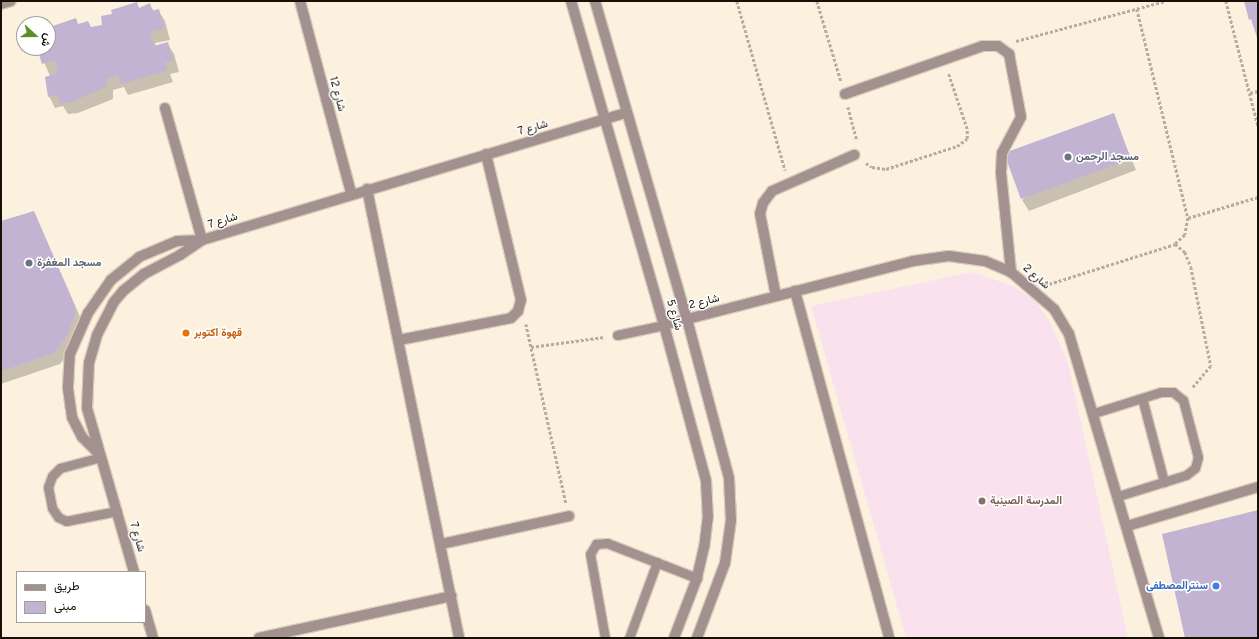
<!DOCTYPE html>
<html>
<head>
<meta charset="utf-8">
<style>
  body { margin:0 }
  #map { position:relative; width:1259px; height:639px; overflow:hidden; background:#fcf1df; font-family:Overpass,Vazirmatn,sans-serif }
  div>[style] { position:absolute }
  [style*='--x'] { left:calc(var(--x)*1px); top:calc(var(--y)*1px); width:calc(var(--w)*1px); rotate:calc(var(--a)*1deg) }
  .education>* { inset:0; background:#f9e1ed }
  .shadow>* { inset:0; background:#0003 }
  .building>* { inset:0; background:#c1b3d1; transform-origin:0 0 }
  .path>* { height:2.5px; margin-top:-1.25px; transform-origin:0; background:repeating-linear-gradient(90deg,#b6ad9d 0 3px,transparent 0 5px) }
  .roads { filter:drop-shadow(1px 0 #d7cdbc) drop-shadow(-1px 0 #d7cdbc) drop-shadow(0 1px #d7cdbc) drop-shadow(0 -1px #d7cdbc) }
  .lane>* { height:9px; margin:-4.5px; padding:0 4.5px; transform-origin:4.5px; border-radius:4.5px; background:#a2918e }
  .street>* { height:10px; margin:-5px; padding:0 5px; transform-origin:5px; border-radius:5px; background:#a2918e }
  .dots>* { width:11px; height:11px; translate:-50% -50%; box-sizing:border-box; border:2px solid #fff; border-radius:50% }
  span { translate:-50% -50%; white-space:nowrap; text-align:center; line-height:1.15; -webkit-text-stroke:3px #fff; paint-order:stroke }
  .street-label { font-size:11px; color:#161006 }
  .worship-label { font-size:11px; color:#5b616d; font-weight:700 }
  .left { translate:0 -50%; text-align:left }
  .food-label { font-size:11px; color:#c56008; font-weight:700 }
  .education-label { font-size:11px; color:#785e54; font-weight:700 }
  .shop-label { font-size:11px; color:#366cbe; font-weight:700 }
  .right { translate:-100% -50%; text-align:right }
  .frame { position:absolute; inset:0; border:2px solid #161006; pointer-events:none }
  .legend { position:absolute; left:16px; top:571px; width:130px; height:52px; box-sizing:border-box; background:#fff; border:1px solid #a29f9b; margin:0; padding:5px 7px; list-style:none; font-size:12px; color:#161006 }
  .legend li { display:flex; align-items:center; gap:8px; height:20px }
  .legend b { width:20px; border:1px solid #a29f9b }
  .north { position:absolute; left:16px; top:16px; width:40px; height:40px; box-sizing:border-box; background:#fff; border:1px solid #a29f9b; border-radius:50%; rotate:111deg; font-size:11px; font-weight:700; line-height:16px; text-align:center; color:#161006 }
  .north::after { content:''; display:block; margin:auto; width:14px; height:18px; background:#5b8f27; clip-path:polygon(50% 0,100% 100%,50% 72%,0 100%) }
</style>
</head>
<body>
<div id="map">
  <div class="education">
    <div style="clip-path:polygon(972px 272px,1013px 286px,1034px 300px,1049px 320px,1068px 363px,1128px 638px,906px 638px,811px 306px)"></div>
  </div>
  <div class="shadow">
    <div style="clip-path:polygon(136px 3px,140px 9px,149px 4px,154px 11px,158px 10px,165px 21px,170px 40px,155px 43px,156px 46px,167px 43px,174px 54px,179px 72px,170px 74px,173px 82px,128px 95px,124px 87px,113px 90px,113px 99px,78px 113px,68px 114px,63px 106px,55px 108px,49px 96px,50px 76px,38px 48px,48px 48px,48px 34px,78px 25px,91px 28px,103px 26px,113px 15px)"></div>
    <div style="clip-path:polygon(1113px 115px,1136px 170px,1029px 211px,1022px 200px)"></div>
    <div style="clip-path:polygon(34px 212px,81px 319px,73px 348px,60px 364px,1px 384px,1px 222px)"></div>
  </div>
  <div class="building">
    <div style="clip-path:polygon(1244px 1px,1258px 1px,1258px 41px,1251px 19px,1249px 20px)"></div>
    <div style="clip-path:polygon(137px 2px,139px 8px,150px 3px,152px 11px,159px 9px,164px 28px,150px 32px,154px 46px,168px 42px,173px 61px,164px 63px,168px 70px,121px 84px,118px 75px,107px 79px,106px 87px,71px 102px,60px 103px,57px 94px,48px 97px,45px 77px,58px 73px,55px 60px,42px 64px,37px 48px,48px 48px,50px 27px,76px 18px,78px 24px,88px 21px,91px 27px,102px 25px,101px 16px,112px 14px,111px 10px)"></div>
    <div style="left:1114px;top:113px;width:49px;height:117px;rotate:70deg"></div>
    <div style="clip-path:polygon(34px 211px,75px 306px,74px 317px,67px 336px,54px 353px,1px 371px,1px 221px)"></div>
    <div style="clip-path:polygon(1258px 510px,1258px 638px,1185px 638px,1162px 534px)"></div>
  </div>
  <div class="path">
    <div style="--x:737;--y:1;--w:176;--a:74.1"></div>
    <div style="--x:817;--y:1;--w:84;--a:73.3"></div>
    <div style="--x:1226;--y:1;--w:129;--a:75.6"></div>
    <div style="--x:1137;--y:9;--w:215;--a:76.3"></div>
    <div style="--x:1188;--y:218;--w:17;--a:100"></div>
    <div style="--x:1185;--y:235;--w:13;--a:138"></div>
    <div style="--x:1016;--y:41;--w:154;--a:-15"></div>
    <div style="--x:1250;--y:93;--w:8;--a:-14"></div>
    <div style="--x:848;--y:107;--w:35;--a:75"></div>
    <div style="--x:866;--y:163;--w:7;--a:34"></div>
    <div style="--x:872;--y:167;--w:14;--a:8"></div>
    <div style="--x:886;--y:169;--w:75;--a:-17.9"></div>
    <div style="--x:957;--y:146;--w:12;--a:-35"></div>
    <div style="--x:967;--y:139;--w:10;--a:-90"></div>
    <div style="--x:967;--y:129;--w:59;--a:-108.7"></div>
    <div style="--x:1188;--y:218;--w:73;--a:-16.7"></div>
    <div style="--x:1049;--y:284;--w:132;--a:-17.6"></div>
    <div style="--x:1175;--y:244;--w:13;--a:39"></div>
    <div style="--x:1185;--y:252;--w:16;--a:68"></div>
    <div style="--x:1191;--y:267;--w:101;--a:78.6"></div>
    <div style="--x:1211;--y:366;--w:30;--a:130"></div>
    <div style="--x:526;--y:324;--w:183;--a:77.4"></div>
    <div style="--x:531;--y:347;--w:74;--a:-7.8"></div>
  </div>
  <div class="roads">
    <div class="lane">
      <div style="--x:617;--y:335;--w:48;--a:-12"></div>
      <div style="--x:1142;--y:398;--w:87;--a:75.3"></div>
      <div style="--x:1094;--y:413;--w:70;--a:-17.4"></div>
      <div style="--x:1161;--y:392;--w:12;--a:0"></div>
      <div style="--x:1173;--y:392;--w:13;--a:39"></div>
      <div style="--x:1183;--y:400;--w:59;--a:75.3"></div>
      <div style="--x:1198;--y:457;--w:11;--a:105"></div>
      <div style="--x:1195;--y:468;--w:11;--a:142"></div>
      <div style="--x:1186;--y:475;--w:71;--a:162.8"></div>
      <div style="--x:101;--y:457;--w:42;--a:165"></div>
      <div style="--x:60;--y:468;--w:11;--a:135"></div>
      <div style="--x:52;--y:476;--w:12;--a:110"></div>
      <div style="--x:48;--y:487;--w:21;--a:79"></div>
      <div style="--x:52;--y:508;--w:11;--a:56"></div>
      <div style="--x:58;--y:517;--w:9;--a:27"></div>
      <div style="--x:66;--y:521;--w:52;--a:-11.1"></div>
      <div style="--x:605;--y:638;--w:85;--a:-100.1"></div>
      <div style="--x:590;--y:554;--w:12;--a:-59"></div>
      <div style="--x:596;--y:544;--w:11;--a:-5"></div>
      <div style="--x:607;--y:543;--w:97;--a:21.3"></div>
      <div style="--x:629;--y:638;--w:81;--a:-69.8"></div>
    </div>
    <div class="street">
      <div style="--x:300;--y:1;--w:199;--a:75.1"></div>
      <div style="--x:571;--y:1;--w:337;--a:74"></div>
      <div style="--x:664;--y:325;--w:162;--a:74.9"></div>
      <div style="--x:706;--y:481;--w:35;--a:87"></div>
      <div style="--x:708;--y:516;--w:31;--a:97"></div>
      <div style="--x:704;--y:547;--w:32;--a:103"></div>
      <div style="--x:697;--y:578;--w:64;--a:111"></div>
      <div style="--x:595;--y:1;--w:331;--a:73.9"></div>
      <div style="--x:687;--y:319;--w:164;--a:75.2"></div>
      <div style="--x:729;--y:478;--w:42;--a:87.3"></div>
      <div style="--x:731;--y:520;--w:43;--a:97.9"></div>
      <div style="--x:725;--y:563;--w:80;--a:110.5"></div>
      <div style="--x:1;--y:4;--w:10;--a:-17"></div>
      <div style="--x:845;--y:94;--w:146;--a:-19.2"></div>
      <div style="--x:983;--y:46;--w:15;--a:0"></div>
      <div style="--x:998;--y:46;--w:14;--a:36"></div>
      <div style="--x:1009;--y:54;--w:64;--a:79.2"></div>
      <div style="--x:1021;--y:117;--w:41;--a:117.8"></div>
      <div style="--x:1002;--y:153;--w:20;--a:93"></div>
      <div style="--x:1001;--y:173;--w:100;--a:84.2"></div>
      <div style="--x:165;--y:108;--w:137;--a:74.3"></div>
      <div style="--x:367;--y:189;--w:458;--a:78.4"></div>
      <div style="--x:795;--y:291;--w:360;--a:74.8"></div>
      <div style="--x:776;--y:296;--w:84;--a:-101"></div>
      <div style="--x:760;--y:214;--w:11;--a:-75"></div>
      <div style="--x:763;--y:203;--w:15;--a:-53"></div>
      <div style="--x:772;--y:191;--w:90;--a:-23.7"></div>
      <div style="--x:664;--y:325;--w:257;--a:-14.4"></div>
      <div style="--x:913;--y:261;--w:36;--a:-8"></div>
      <div style="--x:949;--y:256;--w:36;--a:8"></div>
      <div style="--x:985;--y:261;--w:28;--a:23"></div>
      <div style="--x:1011;--y:272;--w:57;--a:40.7"></div>
      <div style="--x:1054;--y:309;--w:29;--a:59"></div>
      <div style="--x:1069;--y:334;--w:317;--a:73.5"></div>
      <div style="--x:399;--y:340;--w:114;--a:-11.1"></div>
      <div style="--x:511;--y:318;--w:10;--a:-45"></div>
      <div style="--x:518;--y:311;--w:11;--a:-75"></div>
      <div style="--x:521;--y:300;--w:150;--a:-103.5"></div>
      <div style="--x:99;--y:454;--w:24;--a:-135"></div>
      <div style="--x:82;--y:437;--w:22;--a:-117"></div>
      <div style="--x:72;--y:417;--w:30;--a:-98"></div>
      <div style="--x:68;--y:387;--w:33;--a:-87"></div>
      <div style="--x:70;--y:354;--w:45;--a:-66.3"></div>
      <div style="--x:88;--y:313;--w:40;--a:-55.1"></div>
      <div style="--x:111;--y:280;--w:36;--a:-39"></div>
      <div style="--x:139;--y:257;--w:41;--a:-22.8"></div>
      <div style="--x:177;--y:241;--w:25;--a:-2"></div>
      <div style="--x:1127;--y:526;--w:137;--a:-16.6"></div>
      <div style="--x:441;--y:544;--w:131;--a:-12.3"></div>
      <div style="--x:134;--y:572;--w:171;--a:-106"></div>
      <div style="--x:87;--y:408;--w:45;--a:-87.5"></div>
      <div style="--x:89;--y:363;--w:29;--a:-74"></div>
      <div style="--x:97;--y:335;--w:36;--a:-63"></div>
      <div style="--x:113;--y:303;--w:16;--a:-50"></div>
      <div style="--x:123;--y:291;--w:27;--a:-39"></div>
      <div style="--x:144;--y:274;--w:41;--a:-27.8"></div>
      <div style="--x:180;--y:255;--w:27;--a:-34"></div>
      <div style="--x:202;--y:240;--w:443;--a:-16.7"></div>
      <div style="--x:145;--y:610;--w:29;--a:74"></div>
      <div style="--x:259;--y:638;--w:197;--a:-12.3"></div>
    </div>
  </div>
  <div class="dots">
    <div style="left:1068px;top:157px;background:#6b7280"></div>
    <div style="left:29px;top:263px;background:#6b7280"></div>
    <div style="left:186px;top:333px;background:#e8710a"></div>
    <div style="left:982px;top:501px;background:#8d6e63"></div>
    <div style="left:1216px;top:586px;background:#3f7fe0"></div>
  </div>
  <div class="street-label">
    <span style="left:337px;top:94px;rotate:75deg">شارع 12</span>
    <span style="left:533px;top:128px;rotate:-16deg">شارع 7</span>
    <span style="left:223px;top:221px;rotate:-17deg">شارع 7</span>
    <span style="left:1036px;top:277px;rotate:41deg">شارع 2</span>
    <span style="left:704px;top:302px;rotate:-14deg">شارع 2</span>
    <span style="left:674px;top:315px;rotate:74deg">شارع 5</span>
    <span style="left:137px;top:537px;rotate:74deg">شارع 7</span>
  </div>
  <div class="worship-label">
    <span class="left" style="left:1076px;top:157px">مسجد الرحمن</span>
    <span class="left" style="left:37px;top:263px">مسجد المغفرة</span>
  </div>
  <div class="food-label">
    <span class="left" style="left:194px;top:333px">قهوة اكتوبر</span>
  </div>
  <div class="education-label">
    <span class="left" style="left:990px;top:501px">المدرسة الصينية</span>
  </div>
  <div class="shop-label">
    <span class="right" style="left:1208px;top:586px">سنترالمصطفى</span>
  </div>
  <div class="frame"></div>
  <ul class="legend">
  <li><b style="height:5px;background:#a2918e"></b>طريق</li>
  <li><b style="height:11px;background:#c1b3d1"></b>مبنى</li>
  </ul>
  <div class="north">ش</div>
</div>
</body>
</html>
